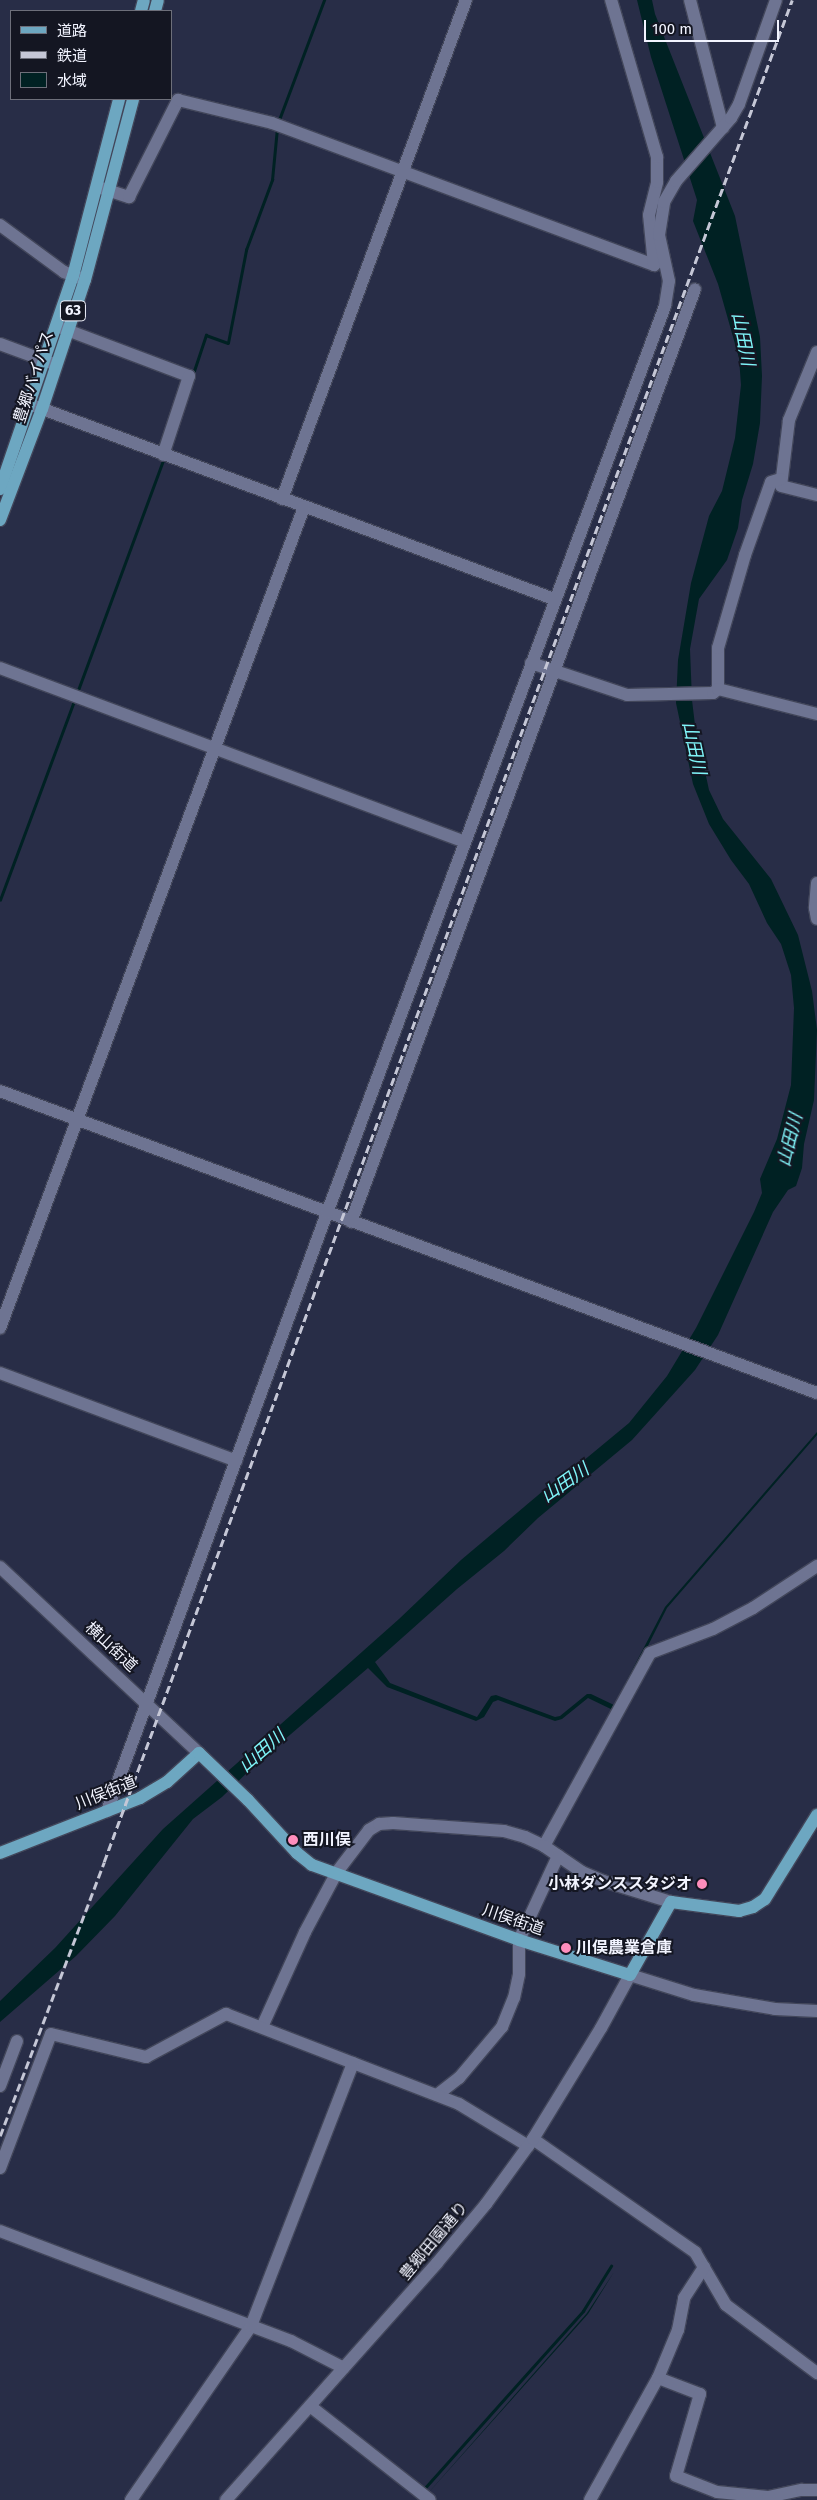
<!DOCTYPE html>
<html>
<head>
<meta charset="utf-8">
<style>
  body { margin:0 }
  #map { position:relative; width:817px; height:2500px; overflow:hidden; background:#282d47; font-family:"Fira Sans","Noto Sans JP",sans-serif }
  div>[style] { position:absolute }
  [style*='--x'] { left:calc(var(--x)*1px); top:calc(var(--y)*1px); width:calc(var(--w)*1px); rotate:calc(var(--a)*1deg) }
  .water>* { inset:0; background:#002123 }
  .stream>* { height:2.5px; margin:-1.25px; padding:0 1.25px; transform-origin:1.25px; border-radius:1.25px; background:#002123 }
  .roads { filter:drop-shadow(1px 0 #42465a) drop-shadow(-1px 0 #42465a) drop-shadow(0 1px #42465a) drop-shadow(0 -1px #42465a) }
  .minor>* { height:12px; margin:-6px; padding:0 6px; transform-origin:6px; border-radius:6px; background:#6e7492 }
  .major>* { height:12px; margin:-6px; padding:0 6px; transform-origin:6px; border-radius:6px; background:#6da7c1 }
  .rail>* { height:2.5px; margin-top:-1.25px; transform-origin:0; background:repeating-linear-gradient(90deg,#c5c7d6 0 8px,transparent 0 12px) }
  .dots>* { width:14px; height:14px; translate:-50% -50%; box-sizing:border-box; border:2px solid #141622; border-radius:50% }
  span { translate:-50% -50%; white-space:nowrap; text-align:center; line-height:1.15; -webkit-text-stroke:4px #141622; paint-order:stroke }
  .shield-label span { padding:1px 4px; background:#141622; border:1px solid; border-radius:4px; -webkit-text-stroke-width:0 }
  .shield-label { font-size:15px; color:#f2f4ff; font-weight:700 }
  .street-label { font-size:16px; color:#f2f4ff }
  .poi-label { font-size:16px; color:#f2f4ff; font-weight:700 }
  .left { translate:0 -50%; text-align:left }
  .right { translate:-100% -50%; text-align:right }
  .water-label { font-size:18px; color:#7ff5f9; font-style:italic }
  .legend { position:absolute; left:10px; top:10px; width:162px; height:90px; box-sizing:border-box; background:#141622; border:1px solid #6d6f7a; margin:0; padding:6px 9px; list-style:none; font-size:15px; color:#f2f4ff }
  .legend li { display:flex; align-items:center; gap:10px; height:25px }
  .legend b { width:25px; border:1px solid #6d6f7a }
  .scale { position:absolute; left:644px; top:20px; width:135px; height:22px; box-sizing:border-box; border:2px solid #f2f4ff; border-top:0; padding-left:6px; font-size:15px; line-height:18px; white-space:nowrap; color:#f2f4ff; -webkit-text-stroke:4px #141622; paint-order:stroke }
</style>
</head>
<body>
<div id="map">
  <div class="water">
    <div style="clip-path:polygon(637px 0,652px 0,655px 14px,735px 216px,760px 337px,762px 376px,760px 423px,753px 464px,742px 500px,738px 528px,727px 560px,699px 599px,690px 649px,692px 700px,695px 725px,709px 790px,723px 819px,771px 879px,798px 935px,812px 991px,817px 1030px,814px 1100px,804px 1144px,802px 1168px,796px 1186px,788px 1190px,773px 1212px,718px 1335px,695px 1370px,632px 1440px,538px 1518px,504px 1551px,457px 1589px,375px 1662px,390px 1683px,477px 1717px,491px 1696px,496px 1695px,555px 1717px,560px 1716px,587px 1694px,591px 1694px,614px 1705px,665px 1607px,817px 1432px,817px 1435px,667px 1608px,615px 1711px,588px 1698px,562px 1719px,555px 1721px,498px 1700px,493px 1702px,484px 1717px,476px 1721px,387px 1687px,368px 1668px,256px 1764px,222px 1797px,193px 1819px,115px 1916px,76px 1956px,0 2022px,0 2001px,55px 1948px,163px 1829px,399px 1619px,461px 1560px,556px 1480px,571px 1471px,629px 1423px,667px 1376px,696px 1328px,754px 1212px,762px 1193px,760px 1179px,777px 1139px,791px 1085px,794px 1008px,791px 975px,781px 944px,767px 923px,749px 884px,731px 860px,709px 824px,693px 784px,676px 703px,678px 660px,691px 583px,709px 516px,722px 491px,735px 438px,741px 385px,739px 358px,718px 284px,693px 221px,697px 200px,651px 57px)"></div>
    <div style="clip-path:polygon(614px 2272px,588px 2314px,422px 2500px,587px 2313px)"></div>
  </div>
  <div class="stream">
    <div style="--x:279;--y:120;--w:128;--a:-69.4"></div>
    <div style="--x:193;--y:374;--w:41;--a:-71.6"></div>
    <div style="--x:206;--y:335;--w:23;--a:20"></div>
    <div style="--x:228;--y:343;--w:95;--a:-79"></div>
    <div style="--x:246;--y:250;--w:75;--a:-69.6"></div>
    <div style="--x:272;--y:180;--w:52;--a:-84.5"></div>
    <div style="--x:77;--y:693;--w:248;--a:-69.7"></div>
    <div style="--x:0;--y:900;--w:212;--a:-69.6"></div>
    <div style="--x:423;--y:2490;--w:240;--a:-48.2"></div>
    <div style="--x:583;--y:2311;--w:53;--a:-58.1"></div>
  </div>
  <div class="roads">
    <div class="minor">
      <div style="--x:690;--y:0;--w:132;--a:75.5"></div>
      <div style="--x:98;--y:187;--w:33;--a:18"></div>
      <div style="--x:129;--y:197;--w:109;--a:-63.2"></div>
      <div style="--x:178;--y:100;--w:97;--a:13.7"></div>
      <div style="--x:272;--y:123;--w:408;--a:20.4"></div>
      <div style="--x:654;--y:265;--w:50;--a:-95.7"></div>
      <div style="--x:649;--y:215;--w:34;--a:-76"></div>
      <div style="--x:657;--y:182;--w:25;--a:-90"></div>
      <div style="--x:657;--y:157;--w:164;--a:-106.3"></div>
      <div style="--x:0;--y:225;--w:79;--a:36.3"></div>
      <div style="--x:64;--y:272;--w:20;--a:20"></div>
      <div style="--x:59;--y:327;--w:139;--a:20.7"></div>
      <div style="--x:189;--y:376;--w:83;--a:108.2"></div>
      <div style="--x:0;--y:344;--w:58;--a:20.3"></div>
      <div style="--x:817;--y:352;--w:74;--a:112.4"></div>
      <div style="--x:789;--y:420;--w:66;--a:96.9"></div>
      <div style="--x:781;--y:486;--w:37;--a:14"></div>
      <div style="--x:32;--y:405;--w:557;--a:20.39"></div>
      <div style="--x:282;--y:499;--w:532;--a:-69.76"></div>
      <div style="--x:531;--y:663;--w:101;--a:18.4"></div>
      <div style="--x:627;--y:695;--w:86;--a:-1.3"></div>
      <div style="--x:713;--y:693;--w:6;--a:-39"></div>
      <div style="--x:718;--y:689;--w:41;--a:-90"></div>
      <div style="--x:718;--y:648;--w:97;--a:-73.8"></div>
      <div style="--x:745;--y:555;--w:77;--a:-70.4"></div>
      <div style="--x:771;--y:482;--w:10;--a:-17"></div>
      <div style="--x:0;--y:668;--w:496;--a:20.5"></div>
      <div style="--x:718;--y:689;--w:102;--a:14.2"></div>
      <div style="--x:817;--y:883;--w:25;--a:95"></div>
      <div style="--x:815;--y:908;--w:11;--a:80"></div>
      <div style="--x:0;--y:1091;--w:871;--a:20.29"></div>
      <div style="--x:351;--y:1222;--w:994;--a:-69.76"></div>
      <div style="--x:0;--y:1328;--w:875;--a:-69.68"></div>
      <div style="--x:0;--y:1373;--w:252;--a:20.4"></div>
      <div style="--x:0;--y:1567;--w:272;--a:43.1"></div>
      <div style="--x:107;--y:1811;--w:637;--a:-69.8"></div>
      <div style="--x:327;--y:1213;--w:968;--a:-69.56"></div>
      <div style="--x:665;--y:306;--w:25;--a:-81"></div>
      <div style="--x:669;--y:281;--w:47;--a:-102.3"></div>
      <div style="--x:659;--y:235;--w:33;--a:-81"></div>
      <div style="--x:664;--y:202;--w:24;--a:-60"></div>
      <div style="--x:676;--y:181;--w:84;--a:-48.9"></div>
      <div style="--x:731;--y:118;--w:16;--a:-60"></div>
      <div style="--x:739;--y:104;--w:110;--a:-70.4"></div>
      <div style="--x:544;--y:1846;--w:220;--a:-61.2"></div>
      <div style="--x:650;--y:1653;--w:67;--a:-20.9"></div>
      <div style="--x:713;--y:1629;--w:45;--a:-27.7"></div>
      <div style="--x:753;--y:1608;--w:77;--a:-33.3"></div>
      <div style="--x:262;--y:2027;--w:104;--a:-65.6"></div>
      <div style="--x:305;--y:1932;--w:68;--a:-61.9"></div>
      <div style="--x:337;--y:1872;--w:53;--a:-52.7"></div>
      <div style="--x:369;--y:1830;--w:12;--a:-31"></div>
      <div style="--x:379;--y:1824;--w:14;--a:-4"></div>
      <div style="--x:393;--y:1823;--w:111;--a:4.1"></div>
      <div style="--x:504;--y:1831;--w:22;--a:16"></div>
      <div style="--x:525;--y:1837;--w:21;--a:25"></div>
      <div style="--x:544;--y:1846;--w:46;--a:34.4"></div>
      <div style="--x:582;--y:1872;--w:23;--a:23"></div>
      <div style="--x:603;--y:1881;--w:71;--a:17.2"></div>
      <div style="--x:0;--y:2086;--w:48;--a:-69.3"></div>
      <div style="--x:437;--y:2095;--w:28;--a:-38"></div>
      <div style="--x:459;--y:2078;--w:67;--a:-49.9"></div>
      <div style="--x:502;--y:2027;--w:31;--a:-68"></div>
      <div style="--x:514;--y:1998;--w:25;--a:-78"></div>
      <div style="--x:519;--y:1974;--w:34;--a:-90"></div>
      <div style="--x:519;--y:1940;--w:93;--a:-65.1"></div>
      <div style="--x:533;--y:2139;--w:198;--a:34.9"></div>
      <div style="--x:695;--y:2252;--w:61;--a:59.7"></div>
      <div style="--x:726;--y:2305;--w:114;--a:36.8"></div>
      <div style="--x:0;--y:2168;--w:143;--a:-69.2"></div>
      <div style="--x:51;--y:2034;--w:98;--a:13.6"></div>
      <div style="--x:146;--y:2057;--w:91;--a:-28.3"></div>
      <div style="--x:226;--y:2014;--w:250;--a:21.1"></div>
      <div style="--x:459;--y:2104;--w:81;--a:31.3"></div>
      <div style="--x:0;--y:2231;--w:311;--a:20.7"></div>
      <div style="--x:291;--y:2341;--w:59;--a:27"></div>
      <div style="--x:658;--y:2378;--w:45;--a:20.9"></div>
      <div style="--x:700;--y:2394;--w:85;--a:106.3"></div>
      <div style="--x:676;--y:2476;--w:44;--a:21.3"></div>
      <div style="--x:717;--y:2492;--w:51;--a:5.6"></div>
      <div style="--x:768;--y:2497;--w:35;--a:-12"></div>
      <div style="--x:802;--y:2490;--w:15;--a:0"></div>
      <div style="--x:310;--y:2406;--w:152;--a:38.1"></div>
      <div style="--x:131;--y:2500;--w:211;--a:-55.4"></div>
      <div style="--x:251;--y:2326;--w:282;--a:-68.8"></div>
      <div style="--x:226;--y:2500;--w:317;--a:-48.3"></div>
      <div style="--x:437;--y:2263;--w:77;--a:-50.3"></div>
      <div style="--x:486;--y:2204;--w:80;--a:-54.1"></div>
      <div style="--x:533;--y:2139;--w:130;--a:-58.5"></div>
      <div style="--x:601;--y:2028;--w:60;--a:-61.3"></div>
      <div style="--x:630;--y:1975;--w:67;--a:17.4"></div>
      <div style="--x:694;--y:1995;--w:82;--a:9.8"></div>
      <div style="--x:775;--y:2009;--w:42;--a:2.7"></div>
      <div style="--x:590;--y:2500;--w:140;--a:-60.9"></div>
      <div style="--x:658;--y:2378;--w:52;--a:-67.4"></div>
      <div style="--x:678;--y:2330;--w:33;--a:-79"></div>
      <div style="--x:684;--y:2298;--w:37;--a:-57"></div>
    </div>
    <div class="major">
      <div style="--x:141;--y:11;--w:11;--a:-75"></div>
      <div style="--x:155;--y:11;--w:11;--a:-75"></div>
      <div style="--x:0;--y:489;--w:225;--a:-71.1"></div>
      <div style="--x:73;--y:276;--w:183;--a:-75.4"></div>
      <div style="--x:0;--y:520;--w:119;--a:-69.3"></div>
      <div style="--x:42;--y:409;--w:136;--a:-71.6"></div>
      <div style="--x:85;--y:280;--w:187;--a:-75.1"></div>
      <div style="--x:0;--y:1853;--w:150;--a:-21.4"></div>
      <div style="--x:140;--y:1798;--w:31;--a:-31"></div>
      <div style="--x:167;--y:1782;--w:43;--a:-42.2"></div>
      <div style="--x:199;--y:1753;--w:68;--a:43.8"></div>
      <div style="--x:248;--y:1800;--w:72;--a:47.2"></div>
      <div style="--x:297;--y:1853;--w:19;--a:39"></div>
      <div style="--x:312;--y:1865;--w:220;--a:19.9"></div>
      <div style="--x:519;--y:1940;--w:116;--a:17.5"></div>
      <div style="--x:630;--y:1975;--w:84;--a:-60.7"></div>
      <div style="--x:671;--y:1902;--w:69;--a:7.5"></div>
      <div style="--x:739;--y:1911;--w:15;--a:-16"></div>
      <div style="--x:753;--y:1907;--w:14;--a:-34"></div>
      <div style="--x:765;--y:1899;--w:99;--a:-58.2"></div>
    </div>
  </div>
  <div class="rail">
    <div style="--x:0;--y:2136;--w:293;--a:-69.2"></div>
    <div style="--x:104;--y:1862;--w:1985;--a:-69.72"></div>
  </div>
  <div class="dots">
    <div style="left:293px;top:1840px;background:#fe8ebc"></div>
    <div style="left:702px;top:1884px;background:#fe8ebc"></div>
    <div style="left:566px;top:1948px;background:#fe8ebc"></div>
  </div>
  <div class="shield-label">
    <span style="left:73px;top:311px">63</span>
  </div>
  <div class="street-label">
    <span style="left:34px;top:377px;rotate:-72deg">豊郷バイパス</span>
    <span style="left:111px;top:1647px;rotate:43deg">横山街道</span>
    <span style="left:106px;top:1793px;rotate:-22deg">川俣街道</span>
    <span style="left:513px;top:1920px;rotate:19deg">川俣街道</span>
    <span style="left:434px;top:2241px;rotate:-50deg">豊郷田園通り</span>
  </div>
  <div class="poi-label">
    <span class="left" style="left:303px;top:1840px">西川俣</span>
    <span class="right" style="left:692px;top:1884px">小林ダンススタジオ</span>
    <span class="left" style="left:576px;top:1948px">川俣農業倉庫</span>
  </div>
  <div class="water-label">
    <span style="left:743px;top:339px;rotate:79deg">山田川</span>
    <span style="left:694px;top:748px;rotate:78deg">山田川</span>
    <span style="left:790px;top:1140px;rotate:-76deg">山田川</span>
    <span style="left:565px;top:1483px;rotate:-35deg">山田川</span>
    <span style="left:262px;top:1751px;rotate:-41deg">山田川</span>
  </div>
  <ul class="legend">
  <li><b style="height:6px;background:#6da7c1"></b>道路</li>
  <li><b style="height:6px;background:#c5c7d6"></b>鉄道</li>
  <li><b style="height:14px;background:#002123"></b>水域</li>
  </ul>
  <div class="scale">100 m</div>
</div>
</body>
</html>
